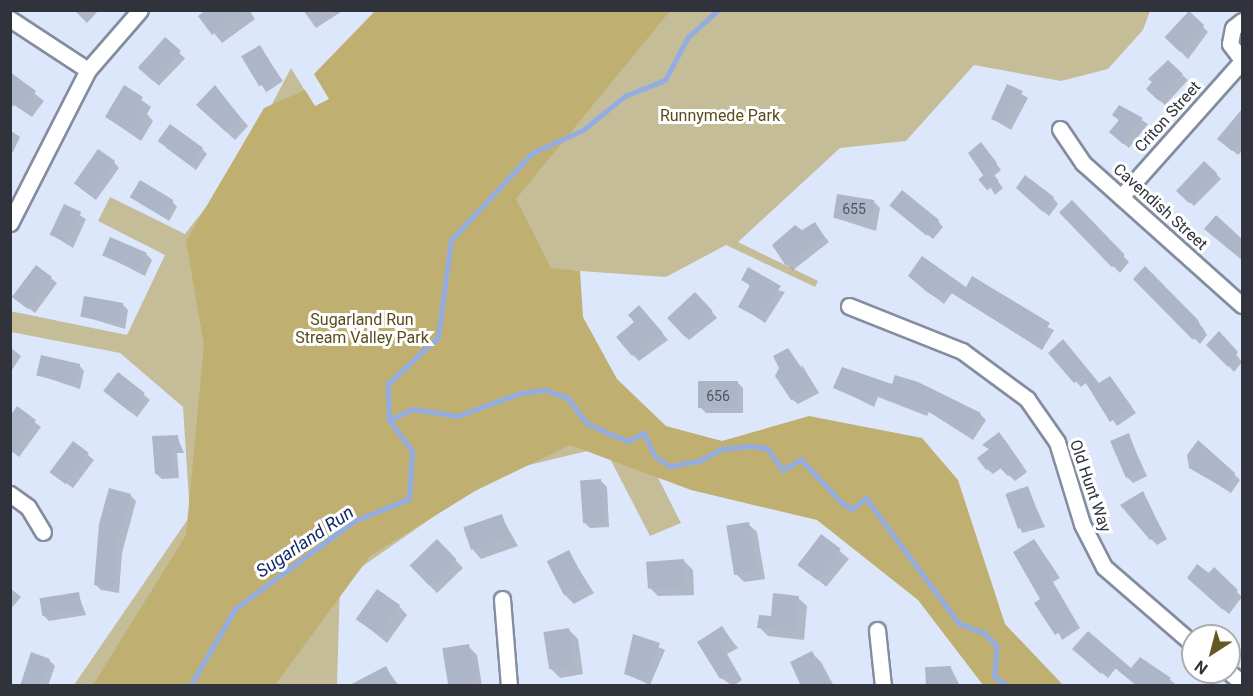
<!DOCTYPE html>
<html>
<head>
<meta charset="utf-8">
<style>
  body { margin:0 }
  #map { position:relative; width:1253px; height:696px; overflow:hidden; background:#dde7fb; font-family:Roboto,sans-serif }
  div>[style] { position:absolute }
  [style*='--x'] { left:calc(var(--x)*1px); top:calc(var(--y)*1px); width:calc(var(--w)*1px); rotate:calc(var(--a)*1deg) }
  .green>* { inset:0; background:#c5bd98 }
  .forest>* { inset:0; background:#bfb071 }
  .shadow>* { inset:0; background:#0003; transform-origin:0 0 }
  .stream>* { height:4.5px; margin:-2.25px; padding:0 2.25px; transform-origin:2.25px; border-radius:2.25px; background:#93ade3 }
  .building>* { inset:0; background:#adb6c9; transform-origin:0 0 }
  .roads { filter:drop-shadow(2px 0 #848d9f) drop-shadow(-2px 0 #848d9f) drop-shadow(0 2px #848d9f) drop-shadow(0 -2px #848d9f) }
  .street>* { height:15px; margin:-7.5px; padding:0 7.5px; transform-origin:7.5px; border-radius:7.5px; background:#fff }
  span { translate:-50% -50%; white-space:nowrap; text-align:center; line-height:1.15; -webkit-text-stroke:6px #fff; paint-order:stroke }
  .number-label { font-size:14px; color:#4f545e }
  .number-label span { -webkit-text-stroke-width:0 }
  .park-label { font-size:16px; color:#584c1c }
  .street-label { font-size:16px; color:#30333b }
  .water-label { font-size:18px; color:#112a68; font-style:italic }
  .frame { position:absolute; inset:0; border:12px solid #30333b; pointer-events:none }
  .north { position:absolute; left:1181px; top:624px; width:60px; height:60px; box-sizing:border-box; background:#fff; border:2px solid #acadb1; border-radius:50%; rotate:216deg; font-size:16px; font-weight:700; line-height:24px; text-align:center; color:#30333b }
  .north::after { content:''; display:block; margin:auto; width:21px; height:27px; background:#655825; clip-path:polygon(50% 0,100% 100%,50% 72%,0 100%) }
</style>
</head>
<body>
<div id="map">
  <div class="green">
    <div style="clip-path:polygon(426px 11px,1150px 11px,1143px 30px,1108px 69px,1061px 81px,974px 65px,906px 141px,840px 148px,738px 242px,818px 281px,815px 287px,726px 245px,666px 277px,552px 269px,681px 523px,650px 536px,604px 447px,496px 473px,340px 582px,337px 685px,74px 685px,190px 516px,183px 407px,120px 353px,11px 332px,10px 311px,127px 335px,165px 255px,98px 221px,110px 197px,185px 234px,242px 161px,291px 68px,315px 107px,397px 63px)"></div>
  </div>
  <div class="forest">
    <div style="clip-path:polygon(375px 11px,670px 11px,516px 199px,551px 268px,580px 271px,583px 317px,617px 379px,666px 426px,722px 441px,809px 416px,922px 438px,958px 480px,1005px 624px,1063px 685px,983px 685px,918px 600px,817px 520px,691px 490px,570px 445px,475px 491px,370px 556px,275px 685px,93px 685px,186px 535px,204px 345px,186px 241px,264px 108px,305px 90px,315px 106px,329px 99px,314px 74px)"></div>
  </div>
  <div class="shadow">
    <div style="clip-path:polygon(74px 10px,99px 10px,87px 23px)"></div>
    <div style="clip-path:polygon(209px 10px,249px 10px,255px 19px,222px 43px,201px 17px)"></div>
    <div style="clip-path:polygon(303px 10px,344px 10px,316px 28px)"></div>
    <div style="clip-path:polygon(1189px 13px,1208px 32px,1188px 59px,1169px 40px)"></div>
    <div style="left:165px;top:39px;width:28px;height:38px;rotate:44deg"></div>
    <div style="left:260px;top:47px;width:41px;height:20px;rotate:56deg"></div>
    <div style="clip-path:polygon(10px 74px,44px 101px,32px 117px,14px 105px,10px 109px)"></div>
    <div style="clip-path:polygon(1182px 75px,1188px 80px,1165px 105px,1153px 95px,1153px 82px)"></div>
    <div style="clip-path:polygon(1008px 86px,1028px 98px,1011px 130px,993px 119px)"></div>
    <div style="clip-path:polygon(124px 87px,151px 107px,147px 114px,153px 121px,141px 141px,106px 117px)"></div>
    <div style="clip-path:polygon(215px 87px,248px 126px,235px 140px,207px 114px)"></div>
    <div style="clip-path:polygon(1120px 107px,1148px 124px,1129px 148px,1116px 138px)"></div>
    <div style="clip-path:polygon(1242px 112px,1242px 151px,1238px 155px,1219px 139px)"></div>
    <div style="clip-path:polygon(10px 130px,20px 137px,13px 152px,10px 151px)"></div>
    <div style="clip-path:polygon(165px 147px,202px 149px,207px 154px,196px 170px)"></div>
    <div style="clip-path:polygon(986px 150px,1001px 170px,994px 176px,1003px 188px,995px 195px,970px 153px)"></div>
    <div style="clip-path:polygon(114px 162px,119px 168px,96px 200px,80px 188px)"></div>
    <div style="clip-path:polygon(1216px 174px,1221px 179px,1194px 206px,1177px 190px)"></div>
    <div style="clip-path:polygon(1023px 194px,1053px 198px,1058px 204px,1049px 216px)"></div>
    <div style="clip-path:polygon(132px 197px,172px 201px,177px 207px,169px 221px)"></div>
    <div style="clip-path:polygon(874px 202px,880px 208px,876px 231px,835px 218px)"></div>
    <div style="clip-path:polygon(1073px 202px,1129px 262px,1120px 273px,1062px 214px)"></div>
    <div style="clip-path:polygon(891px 205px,938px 221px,943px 227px,933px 239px)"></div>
    <div style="clip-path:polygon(64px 206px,86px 219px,73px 248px,52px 235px)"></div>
    <div style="clip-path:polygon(814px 223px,829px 242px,793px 270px,787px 265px)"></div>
    <div style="clip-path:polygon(146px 254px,152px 260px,145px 276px,104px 255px)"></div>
    <div style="clip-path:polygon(1145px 268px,1203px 328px,1207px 335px,1200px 344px,1135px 279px)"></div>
    <div style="clip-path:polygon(51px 278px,57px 283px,35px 313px,20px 302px)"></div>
    <div style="clip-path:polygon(743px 280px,785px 292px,765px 323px,740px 306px,751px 287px)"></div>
    <div style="clip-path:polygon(916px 281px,967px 289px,1054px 330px,1042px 350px,952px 293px,944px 304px)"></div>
    <div style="clip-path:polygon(701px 299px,717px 318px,689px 340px,683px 334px)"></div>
    <div style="clip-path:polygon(122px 304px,128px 310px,125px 329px,82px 316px)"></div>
    <div style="clip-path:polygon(645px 313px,668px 340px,639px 361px,633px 355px)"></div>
    <div style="clip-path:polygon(1224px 339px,1242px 362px,1234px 372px,1209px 345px)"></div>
    <div style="clip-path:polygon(10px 347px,21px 356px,10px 373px)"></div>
    <div style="clip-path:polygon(1050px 353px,1100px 384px,1110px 378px,1136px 413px,1117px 426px,1087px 382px,1081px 387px)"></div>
    <div style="clip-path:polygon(79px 365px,84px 371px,80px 389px,38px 375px)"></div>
    <div style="clip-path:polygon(802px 365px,819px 393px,798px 404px,792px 399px)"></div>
    <div style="clip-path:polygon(843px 369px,980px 414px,986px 420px,973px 440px,929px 412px,927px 416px,878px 397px,874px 407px,835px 387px)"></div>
    <div style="clip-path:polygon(119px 374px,150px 400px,137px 417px,111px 397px)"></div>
    <div style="clip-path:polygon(737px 382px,743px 388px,743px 413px,706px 413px,700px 407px)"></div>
    <div style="clip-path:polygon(18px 409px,41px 427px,19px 457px,10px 450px)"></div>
    <div style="clip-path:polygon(1128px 434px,1147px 476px,1133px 483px,1127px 477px)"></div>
    <div style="clip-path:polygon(177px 436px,184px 453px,177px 453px,179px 478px,162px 479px,156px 474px)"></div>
    <div style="clip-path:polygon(1005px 440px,1027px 472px,1015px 481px,1001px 468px,993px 474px,987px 469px,990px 450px,984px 445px)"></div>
    <div style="clip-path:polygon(73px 443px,94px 460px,73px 488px,58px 477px)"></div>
    <div style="clip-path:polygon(1195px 470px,1234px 474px,1240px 480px,1231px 493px)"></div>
    <div style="clip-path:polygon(601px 481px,607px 487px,609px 527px,590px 528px,584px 522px)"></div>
    <div style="clip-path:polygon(1027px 487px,1045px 527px,1022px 533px,1007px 493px)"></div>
    <div style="clip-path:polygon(1142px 493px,1167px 539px,1157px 545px,1151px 539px)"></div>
    <div style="clip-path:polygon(130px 495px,136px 501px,122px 553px,119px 593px,101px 590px,95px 584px)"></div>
    <div style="clip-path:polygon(501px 516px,518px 546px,481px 559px,473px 550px)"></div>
    <div style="clip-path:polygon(748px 524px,757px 532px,765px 579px,744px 582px,735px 573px)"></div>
    <div style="left:821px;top:536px;width:36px;height:36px;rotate:39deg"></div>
    <div style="clip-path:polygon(1034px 541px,1060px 578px,1053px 582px,1080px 628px,1062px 640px,1042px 599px)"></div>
    <div style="clip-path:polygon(446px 550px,463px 568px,437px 593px,428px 584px)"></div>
    <div style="clip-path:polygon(568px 552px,594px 593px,574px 604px,565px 595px)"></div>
    <div style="clip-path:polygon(684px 561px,693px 570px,694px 595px,658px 596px,649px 587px)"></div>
    <div style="clip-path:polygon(1214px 569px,1242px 597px,1229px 614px,1194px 583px)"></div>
    <div style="clip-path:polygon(10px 588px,21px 597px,10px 610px)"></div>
    <div style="clip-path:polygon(78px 593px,86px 615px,49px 621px,43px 615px)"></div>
    <div style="clip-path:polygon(798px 598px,807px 606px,804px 640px,768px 636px,759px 627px)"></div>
    <div style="clip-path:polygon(399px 606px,407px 615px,387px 643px,358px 619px)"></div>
    <div style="clip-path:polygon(722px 628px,738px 648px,727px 654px,742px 680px,733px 686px,721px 678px,699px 642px)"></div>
    <div style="clip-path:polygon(569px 630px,578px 639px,583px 674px,560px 678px,551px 669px)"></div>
    <div style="clip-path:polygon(634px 636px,665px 650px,650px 685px,626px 674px)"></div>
    <div style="clip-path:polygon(468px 646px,477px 655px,482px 686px,450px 686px)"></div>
    <div style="clip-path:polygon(812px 653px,821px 662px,834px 686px,803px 686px)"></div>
    <div style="clip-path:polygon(1080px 654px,1131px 671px,1159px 670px,1176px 685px,1138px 686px,1116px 668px,1108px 678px)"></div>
    <div style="clip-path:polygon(49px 660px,55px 666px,48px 686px,22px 686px)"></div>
    <div style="clip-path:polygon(386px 668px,399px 686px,369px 686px)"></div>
    <div style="clip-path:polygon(951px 668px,960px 686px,928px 686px)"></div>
  </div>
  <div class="stream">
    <div style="--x:389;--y:420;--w:26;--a:-25"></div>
    <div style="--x:413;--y:409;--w:45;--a:9"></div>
    <div style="--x:457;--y:416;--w:68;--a:-19.8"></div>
    <div style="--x:521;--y:393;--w:24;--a:-7"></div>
    <div style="--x:545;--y:390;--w:24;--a:19"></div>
    <div style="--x:568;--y:398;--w:31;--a:53"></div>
    <div style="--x:587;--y:423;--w:23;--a:25"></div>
    <div style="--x:608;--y:433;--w:22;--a:21"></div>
    <div style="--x:629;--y:441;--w:17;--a:-28"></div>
    <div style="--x:644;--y:433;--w:25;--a:64"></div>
    <div style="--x:655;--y:456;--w:18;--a:34"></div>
    <div style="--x:670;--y:466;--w:29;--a:-10"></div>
    <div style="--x:699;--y:461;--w:26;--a:-28"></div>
    <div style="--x:722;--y:449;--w:28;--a:-6"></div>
    <div style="--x:750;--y:446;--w:17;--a:7"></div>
    <div style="--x:767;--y:448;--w:27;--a:54"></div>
    <div style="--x:783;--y:470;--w:21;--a:-31"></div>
    <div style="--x:801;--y:459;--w:60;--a:47"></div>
    <div style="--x:842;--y:503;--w:12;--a:31"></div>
    <div style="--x:852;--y:509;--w:18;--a:-38"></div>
    <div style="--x:866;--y:498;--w:156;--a:53.4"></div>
    <div style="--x:959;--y:623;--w:27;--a:22"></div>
    <div style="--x:984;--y:633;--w:18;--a:45"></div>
    <div style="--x:997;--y:646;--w:31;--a:94"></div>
    <div style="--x:995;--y:677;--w:16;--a:35"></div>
    <div style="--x:190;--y:686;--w:89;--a:-59.7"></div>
    <div style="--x:235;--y:609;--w:148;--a:-36.5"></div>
    <div style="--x:354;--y:521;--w:59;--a:-21.8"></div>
    <div style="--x:409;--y:499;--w:48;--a:-86.4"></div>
    <div style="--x:412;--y:451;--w:39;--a:-127"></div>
    <div style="--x:389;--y:420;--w:36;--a:-92"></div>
    <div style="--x:388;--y:384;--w:69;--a:-43.2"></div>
    <div style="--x:438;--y:337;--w:98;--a:-82.4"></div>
    <div style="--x:451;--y:240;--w:119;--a:-47"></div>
    <div style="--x:532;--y:153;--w:56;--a:-24.3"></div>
    <div style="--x:583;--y:130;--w:54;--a:-39"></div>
    <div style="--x:625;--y:96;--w:43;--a:-21.8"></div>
    <div style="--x:665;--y:80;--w:49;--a:-61.9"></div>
    <div style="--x:688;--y:37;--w:40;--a:-42"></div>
  </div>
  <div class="building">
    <div style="clip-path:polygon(206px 10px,246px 10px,212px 35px,198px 16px)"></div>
    <div style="left:1189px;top:11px;width:21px;height:36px;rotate:43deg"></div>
    <div style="left:165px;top:37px;width:21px;height:41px;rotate:41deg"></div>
    <div style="left:260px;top:45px;width:35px;height:22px;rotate:59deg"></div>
    <div style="clip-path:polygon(1168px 60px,1183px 74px,1159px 101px,1146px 89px,1152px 82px,1148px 79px)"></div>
    <div style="clip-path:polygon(10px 72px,36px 91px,23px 110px,10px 101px)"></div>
    <div style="clip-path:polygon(1007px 84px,1023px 91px,1005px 125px,991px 119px)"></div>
    <div style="clip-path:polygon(124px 85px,143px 97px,138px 106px,146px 111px,132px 133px,105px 117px)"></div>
    <div style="clip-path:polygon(215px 85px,240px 117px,226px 132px,196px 105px)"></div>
    <div style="clip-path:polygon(1119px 105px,1143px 118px,1123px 144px,1109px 132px,1119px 120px,1112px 115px)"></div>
    <div style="clip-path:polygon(1242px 109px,1242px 138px,1232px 151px,1217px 139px)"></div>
    <div style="left:170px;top:124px;width:41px;height:21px;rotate:36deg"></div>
    <div style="clip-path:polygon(981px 142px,997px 163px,983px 175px,968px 153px)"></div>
    <div style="left:98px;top:149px;width:21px;height:42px;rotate:35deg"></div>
    <div style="left:1204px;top:161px;width:18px;height:41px;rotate:43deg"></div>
    <div style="left:990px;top:170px;width:14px;height:15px;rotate:51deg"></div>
    <div style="clip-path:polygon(1025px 175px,1054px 197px,1043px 212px,1016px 188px)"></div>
    <div style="left:140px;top:180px;width:39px;height:20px;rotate:31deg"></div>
    <div style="left:902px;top:190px;width:48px;height:20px;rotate:39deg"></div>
    <div style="left:837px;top:194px;width:38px;height:24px;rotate:9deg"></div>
    <div style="left:1072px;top:200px;width:76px;height:18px;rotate:46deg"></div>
    <div style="left:64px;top:204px;width:19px;height:34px;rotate:25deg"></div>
    <div style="clip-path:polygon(1216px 215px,1242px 239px,1242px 260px,1204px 229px)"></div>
    <div style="clip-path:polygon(815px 222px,824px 236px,786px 266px,772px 245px,795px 225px,802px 230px)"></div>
    <div style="left:110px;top:237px;width:40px;height:20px;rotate:23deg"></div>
    <div style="clip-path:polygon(922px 256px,966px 287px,972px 276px,1050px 323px,1036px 345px,945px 289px,938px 299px,927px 292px,908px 276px)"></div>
    <div style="left:36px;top:265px;width:20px;height:40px;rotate:37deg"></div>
    <div style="clip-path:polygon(1145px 266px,1198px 320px,1202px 329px,1193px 340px,1133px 279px)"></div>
    <div style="clip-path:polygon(748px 267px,781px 286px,759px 318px,738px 307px,750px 285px,741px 280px)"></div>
    <div style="left:695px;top:292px;width:26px;height:38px;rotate:47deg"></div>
    <div style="left:84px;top:296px;width:40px;height:21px;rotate:10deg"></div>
    <div style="clip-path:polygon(639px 305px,663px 333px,632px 356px,616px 337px,634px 322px,628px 315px)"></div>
    <div style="clip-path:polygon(1219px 331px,1238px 352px,1228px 367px,1206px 345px)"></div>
    <div style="clip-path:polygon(1063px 339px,1099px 383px,1110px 376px,1132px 407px,1110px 422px,1082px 377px,1074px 383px,1048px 353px)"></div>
    <div style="clip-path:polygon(788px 348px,815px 388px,791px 400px,775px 376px,779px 368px,773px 356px)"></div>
    <div style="left:41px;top:355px;width:40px;height:21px;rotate:13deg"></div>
    <div style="clip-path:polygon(842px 367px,892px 384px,895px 375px,918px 382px,981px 413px,967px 435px,923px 407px,921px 412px,872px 392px,868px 403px,833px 388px)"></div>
    <div style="left:118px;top:372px;width:34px;height:24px;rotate:38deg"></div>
    <div style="left:738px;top:381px;width:27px;height:40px;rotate:90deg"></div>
    <div style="clip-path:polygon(17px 406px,36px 420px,10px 456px,10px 416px)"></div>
    <div style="clip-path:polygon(999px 432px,1023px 466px,1008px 476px,995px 463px,986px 470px,977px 458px,989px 449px,982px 445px)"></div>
    <div style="clip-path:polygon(1129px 433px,1142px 470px,1126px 478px,1110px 441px)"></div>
    <div style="clip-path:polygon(178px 435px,179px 448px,172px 448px,174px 473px,155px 474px,152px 436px)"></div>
    <div style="clip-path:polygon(1198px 440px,1235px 473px,1224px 488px,1189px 468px,1187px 455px)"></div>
    <div style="left:73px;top:441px;width:20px;height:39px;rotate:37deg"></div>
    <div style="left:601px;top:479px;width:43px;height:21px;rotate:86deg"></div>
    <div style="left:1028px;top:486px;width:37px;height:24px;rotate:70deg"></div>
    <div style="clip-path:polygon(109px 488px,131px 494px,116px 547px,114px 588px,94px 585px,99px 524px)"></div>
    <div style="clip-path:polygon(1143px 491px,1163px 533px,1150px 540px,1120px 505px)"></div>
    <div style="left:502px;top:514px;width:24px;height:41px;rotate:71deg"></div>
    <div style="left:749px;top:522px;width:50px;height:23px;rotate:81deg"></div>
    <div style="left:821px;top:534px;width:25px;height:39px;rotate:37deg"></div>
    <div style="left:437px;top:539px;width:28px;height:38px;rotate:46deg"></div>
    <div style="clip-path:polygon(1034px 539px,1056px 572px,1048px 576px,1075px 622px,1055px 635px,1034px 603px,1040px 599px,1013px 552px)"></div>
    <div style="left:569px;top:550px;width:38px;height:25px;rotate:63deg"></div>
    <div style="left:684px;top:559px;width:27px;height:38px;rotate:86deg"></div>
    <div style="clip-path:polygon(1197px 564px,1209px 573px,1214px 567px,1238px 590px,1223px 610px,1187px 578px)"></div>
    <div style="left:377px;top:589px;width:28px;height:37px;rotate:35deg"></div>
    <div style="left:79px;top:592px;width:18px;height:40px;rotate:81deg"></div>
    <div style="clip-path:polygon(773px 593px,799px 596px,795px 631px,757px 628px,759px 615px,771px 616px)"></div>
    <div style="clip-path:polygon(722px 626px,730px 638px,719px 645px,735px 670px,720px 679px,697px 642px)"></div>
    <div style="left:569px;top:628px;width:38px;height:26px;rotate:81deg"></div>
    <div style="clip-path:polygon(1088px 631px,1131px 668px,1140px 657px,1171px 678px,1165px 686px,1137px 686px,1110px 664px,1101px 674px,1072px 649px)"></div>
    <div style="clip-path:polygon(633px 634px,660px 643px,644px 681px,624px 674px)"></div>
    <div style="left:469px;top:644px;width:38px;height:27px;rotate:81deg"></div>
    <div style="clip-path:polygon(812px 651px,829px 686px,801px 686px,790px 662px)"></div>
    <div style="clip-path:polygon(31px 652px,50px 659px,41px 686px,20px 686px)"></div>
    <div style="clip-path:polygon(386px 666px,396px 686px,348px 686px)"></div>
    <div style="left:951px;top:666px;width:20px;height:26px;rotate:87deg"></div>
  </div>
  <div class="roads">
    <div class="street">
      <div style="--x:10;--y:19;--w:93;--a:33.2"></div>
      <div style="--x:1242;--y:21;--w:11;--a:142"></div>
      <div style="--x:1233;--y:28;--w:16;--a:101"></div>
      <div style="--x:1230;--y:44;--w:20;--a:53"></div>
      <div style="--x:1060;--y:129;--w:41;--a:55.9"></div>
      <div style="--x:1083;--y:163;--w:213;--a:41.8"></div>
      <div style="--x:1121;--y:197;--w:182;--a:-48.3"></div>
      <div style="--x:10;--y:223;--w:172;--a:-63"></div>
      <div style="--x:88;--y:70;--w:79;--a:-49.1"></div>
      <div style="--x:849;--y:306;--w:122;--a:21.7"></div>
      <div style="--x:962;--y:351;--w:81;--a:36.4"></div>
      <div style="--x:1027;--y:399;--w:52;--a:55.1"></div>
      <div style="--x:1057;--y:442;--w:86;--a:73"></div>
      <div style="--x:1082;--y:524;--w:48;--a:62.9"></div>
      <div style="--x:1104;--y:567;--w:118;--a:40.9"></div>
      <div style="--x:10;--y:494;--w:22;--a:36"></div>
      <div style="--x:28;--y:507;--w:29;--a:59"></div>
      <div style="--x:502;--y:599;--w:87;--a:85.4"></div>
      <div style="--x:877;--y:630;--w:56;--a:83.9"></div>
      <div style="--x:1229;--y:672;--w:17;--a:40"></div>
    </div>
  </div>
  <div class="number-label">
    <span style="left:854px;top:209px">655</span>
    <span style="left:718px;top:396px">656</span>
  </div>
  <div class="park-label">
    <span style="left:720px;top:116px">Runnymede Park</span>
    <span style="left:362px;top:329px">Sugarland Run<br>Stream Valley Park</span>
  </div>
  <div class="street-label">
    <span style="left:1168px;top:117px;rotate:-48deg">Criton Street</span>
    <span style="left:1160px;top:207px;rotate:42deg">Cavendish Street</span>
    <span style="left:1090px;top:486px;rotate:71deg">Old Hunt Way</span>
  </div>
  <div class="water-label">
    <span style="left:305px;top:542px;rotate:-34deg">Sugarland Run</span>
  </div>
  <div class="frame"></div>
  <div class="north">N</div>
</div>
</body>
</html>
